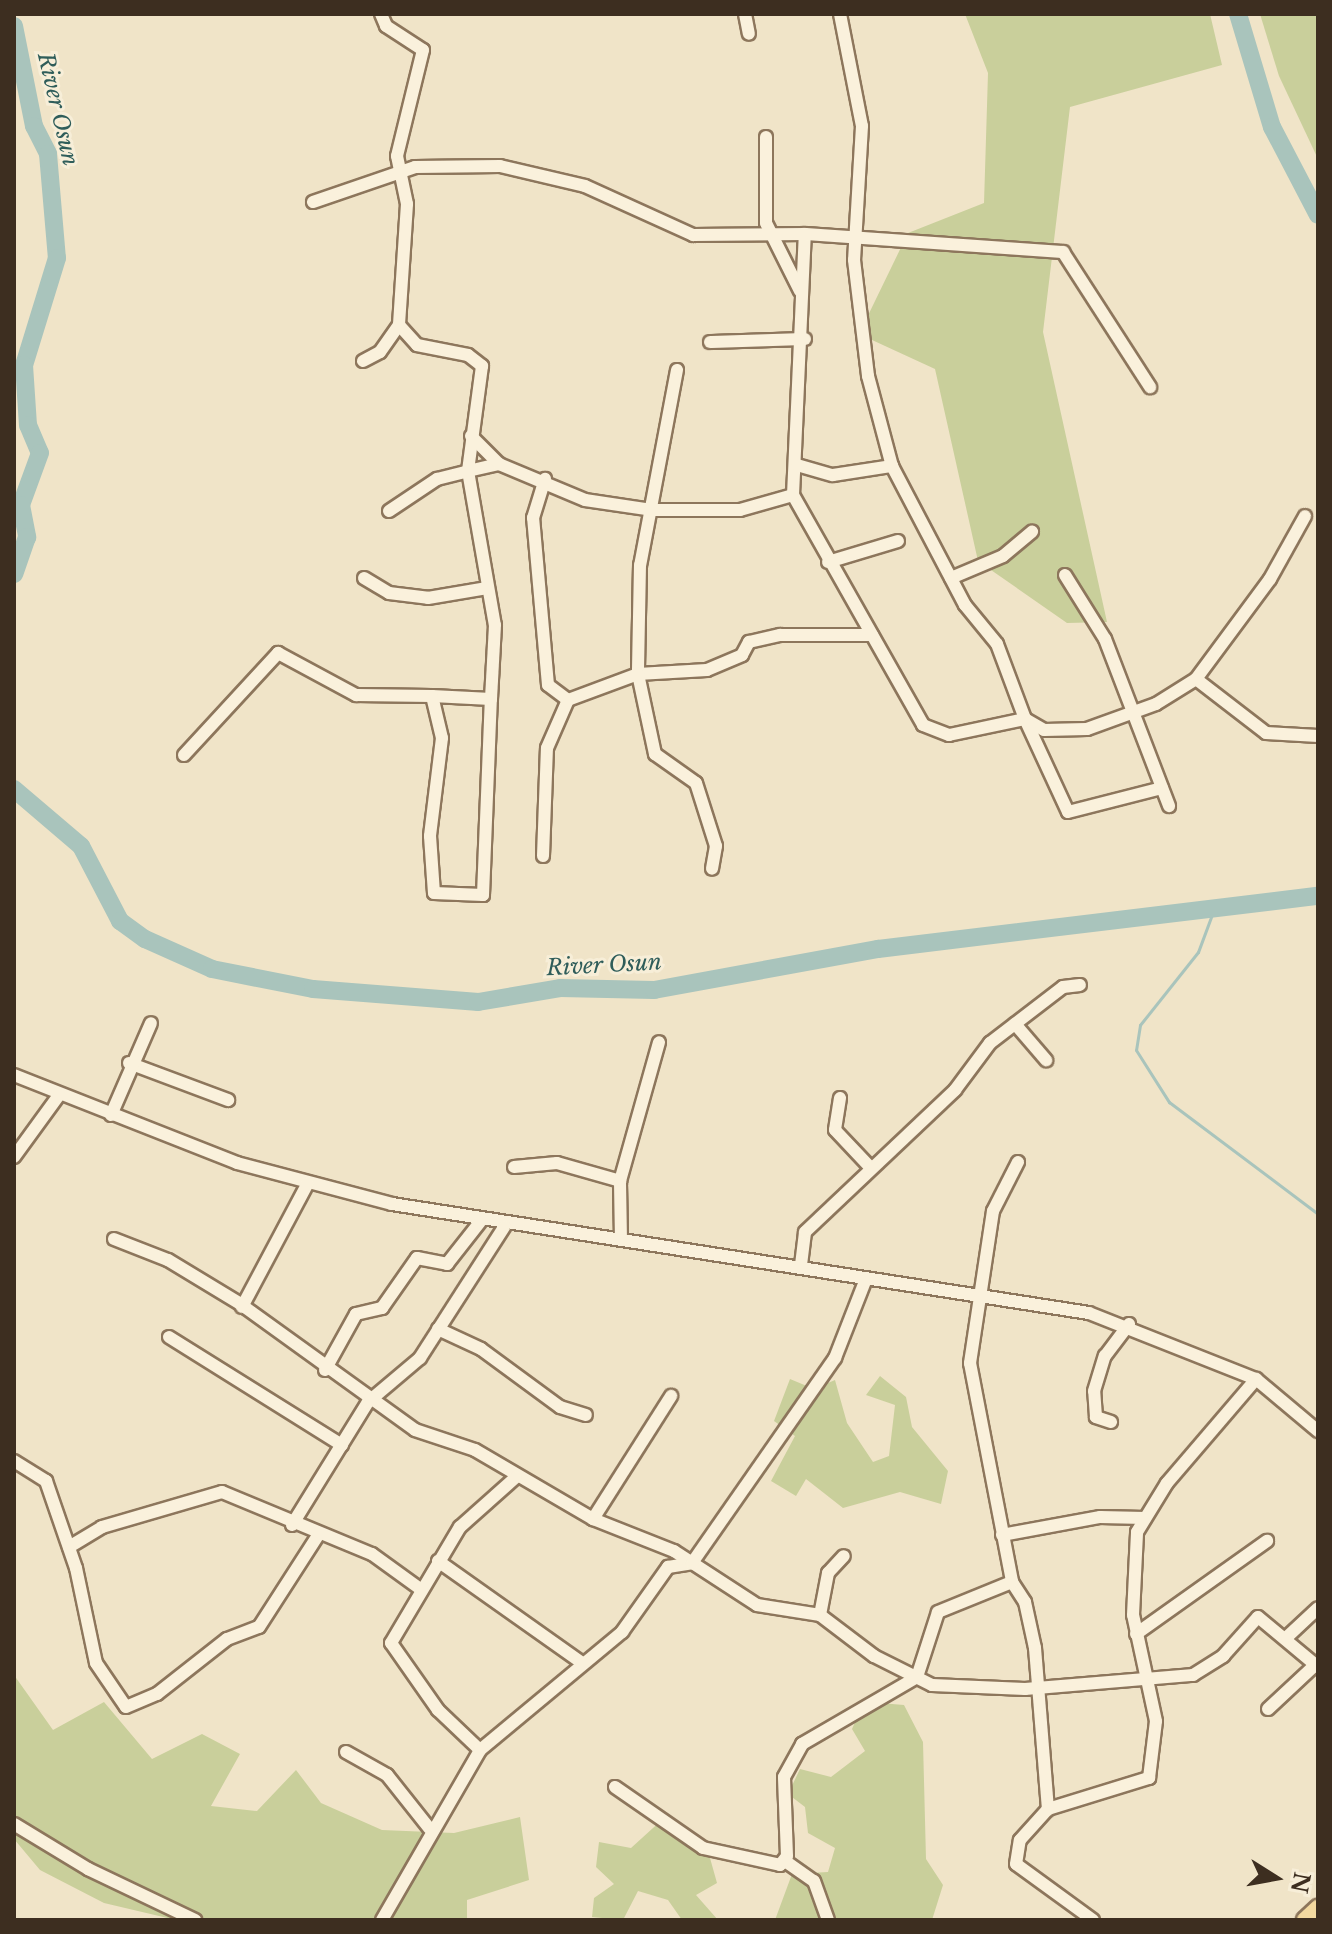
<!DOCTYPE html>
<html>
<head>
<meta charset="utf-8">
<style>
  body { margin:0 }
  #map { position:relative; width:1332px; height:1934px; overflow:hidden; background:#f0e4c8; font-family:"Libre Baskerville",serif }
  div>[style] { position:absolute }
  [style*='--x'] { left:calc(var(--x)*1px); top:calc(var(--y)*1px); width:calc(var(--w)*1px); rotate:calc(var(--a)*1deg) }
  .green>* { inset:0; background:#c9cf9b }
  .stream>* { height:3px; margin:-1.5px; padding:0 1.5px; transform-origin:1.5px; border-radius:1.5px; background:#a9c4bc }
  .river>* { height:18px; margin:-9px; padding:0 9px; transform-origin:9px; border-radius:9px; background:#a9c4bc }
  .roads { filter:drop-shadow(2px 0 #8d765c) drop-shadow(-2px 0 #8d765c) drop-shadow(0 2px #8d765c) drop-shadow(0 -2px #8d765c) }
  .minor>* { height:12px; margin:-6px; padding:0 6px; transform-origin:6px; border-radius:6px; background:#faf1dc }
  .major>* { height:16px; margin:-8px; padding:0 8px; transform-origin:8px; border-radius:8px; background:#f3d9a0 }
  span { translate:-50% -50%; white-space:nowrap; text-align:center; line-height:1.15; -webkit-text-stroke:6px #f7eed8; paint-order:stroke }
  .water-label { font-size:22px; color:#2f5d5a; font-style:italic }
  .frame { position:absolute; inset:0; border:16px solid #3d2e20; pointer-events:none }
  .north { position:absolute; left:1236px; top:1838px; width:80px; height:80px; -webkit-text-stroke:6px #f7eed8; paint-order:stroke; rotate:101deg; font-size:22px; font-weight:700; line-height:32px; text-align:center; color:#3d2e20 }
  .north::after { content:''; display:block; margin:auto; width:28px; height:36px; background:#3d2e20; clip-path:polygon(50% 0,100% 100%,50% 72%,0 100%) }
</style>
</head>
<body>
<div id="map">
  <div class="green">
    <div style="clip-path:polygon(965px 14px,1210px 14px,1222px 65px,1070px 107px,1043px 332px,1107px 622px,1067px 623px,978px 561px,935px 369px,859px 334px,908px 233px,984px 203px,988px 73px)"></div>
    <div style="clip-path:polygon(1260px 14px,1318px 14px,1318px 159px,1279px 76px)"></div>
    <div style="clip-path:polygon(880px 1376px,906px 1397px,912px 1427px,948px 1471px,941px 1504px,900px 1492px,843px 1508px,806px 1479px,796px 1496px,771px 1481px,795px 1436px,774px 1421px,790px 1379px,814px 1389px,835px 1380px,847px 1423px,873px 1462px,889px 1456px,895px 1405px,866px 1395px)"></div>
    <div style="clip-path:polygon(14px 1675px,53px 1730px,104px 1702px,152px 1759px,202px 1734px,240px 1754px,211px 1806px,257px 1811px,296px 1770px,321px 1803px,382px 1830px,454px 1833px,520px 1817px,529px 1880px,467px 1900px,467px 1920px,176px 1920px,104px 1903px,40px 1870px,14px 1839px)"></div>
    <div style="clip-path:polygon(880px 1703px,904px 1705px,923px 1742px,926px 1859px,943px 1885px,932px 1920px,775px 1920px,792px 1874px,828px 1872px,835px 1848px,808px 1833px,805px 1807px,788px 1794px,800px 1769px,831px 1777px,865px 1751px,852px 1729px,859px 1713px)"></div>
    <div style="clip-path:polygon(664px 1818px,689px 1848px,710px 1858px,717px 1883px,696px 1895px,718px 1920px,682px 1920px,668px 1900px,638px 1891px,623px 1920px,592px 1917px,594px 1898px,614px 1884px,596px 1867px,599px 1842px,631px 1848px)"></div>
  </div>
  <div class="stream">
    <div style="--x:1214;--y:909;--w:46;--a:110.4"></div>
    <div style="--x:1198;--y:952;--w:93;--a:128.5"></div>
    <div style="--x:1140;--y:1025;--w:25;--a:99"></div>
    <div style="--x:1136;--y:1050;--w:62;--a:57.6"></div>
    <div style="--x:1169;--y:1102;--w:186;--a:36.9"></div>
  </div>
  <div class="river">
    <div style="--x:1238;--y:14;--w:118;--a:73.3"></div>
    <div style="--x:1272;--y:127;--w:99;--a:62.4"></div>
    <div style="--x:14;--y:26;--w:102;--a:78.7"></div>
    <div style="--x:34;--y:126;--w:31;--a:63"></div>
    <div style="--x:48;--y:154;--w:104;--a:85.1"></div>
    <div style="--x:57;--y:258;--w:112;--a:107.1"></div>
    <div style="--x:24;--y:365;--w:60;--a:86.2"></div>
    <div style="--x:28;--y:425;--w:30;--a:67"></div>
    <div style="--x:40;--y:453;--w:55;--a:110.1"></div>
    <div style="--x:21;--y:505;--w:33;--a:79"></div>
    <div style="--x:27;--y:537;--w:39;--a:109"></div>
    <div style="--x:14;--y:789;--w:88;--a:40.4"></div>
    <div style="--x:81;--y:846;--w:85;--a:62.5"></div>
    <div style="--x:120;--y:921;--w:31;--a:36"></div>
    <div style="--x:145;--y:939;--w:73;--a:24.1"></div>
    <div style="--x:212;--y:969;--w:103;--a:11.2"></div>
    <div style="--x:313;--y:989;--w:166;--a:4.5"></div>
    <div style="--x:478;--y:1002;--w:83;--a:-9.7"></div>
    <div style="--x:560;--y:988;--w:94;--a:1.2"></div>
    <div style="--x:654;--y:990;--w:228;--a:-10.4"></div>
    <div style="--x:878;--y:949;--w:443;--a:-6.9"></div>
  </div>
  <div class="roads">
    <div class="minor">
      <div style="--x:381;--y:14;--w:13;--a:67"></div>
      <div style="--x:386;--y:26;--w:44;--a:33"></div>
      <div style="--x:423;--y:50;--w:109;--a:103.8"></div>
      <div style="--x:397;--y:156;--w:49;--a:78.2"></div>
      <div style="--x:407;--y:204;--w:121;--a:93.8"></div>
      <div style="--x:399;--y:325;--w:27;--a:48"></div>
      <div style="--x:417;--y:345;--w:52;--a:11.1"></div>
      <div style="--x:468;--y:355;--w:18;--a:38"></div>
      <div style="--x:482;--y:366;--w:106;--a:97.6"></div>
      <div style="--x:468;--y:471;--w:32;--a:-13"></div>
      <div style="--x:499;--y:464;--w:93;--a:22.7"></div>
      <div style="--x:585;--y:500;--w:69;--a:8.4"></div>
      <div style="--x:653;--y:510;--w:87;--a:0"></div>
      <div style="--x:740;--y:510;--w:55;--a:-15.8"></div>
      <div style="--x:793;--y:495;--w:261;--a:-87.4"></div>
      <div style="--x:805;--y:234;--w:259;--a:4"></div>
      <div style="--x:1063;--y:252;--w:161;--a:57.2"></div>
      <div style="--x:745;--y:14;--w:20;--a:79"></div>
      <div style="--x:840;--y:14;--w:114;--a:78.9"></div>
      <div style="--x:862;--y:126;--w:134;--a:93.4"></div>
      <div style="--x:854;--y:260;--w:117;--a:83.1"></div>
      <div style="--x:868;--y:376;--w:93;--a:75.1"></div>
      <div style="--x:892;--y:466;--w:157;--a:62.3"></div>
      <div style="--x:965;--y:605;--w:50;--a:50.6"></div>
      <div style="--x:997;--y:644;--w:80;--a:69.5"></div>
      <div style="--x:1025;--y:719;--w:22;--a:30"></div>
      <div style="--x:1044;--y:730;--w:43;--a:-1.3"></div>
      <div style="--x:1087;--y:729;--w:73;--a:-19.9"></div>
      <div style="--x:1156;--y:704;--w:47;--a:-32"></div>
      <div style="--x:1196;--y:679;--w:124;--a:-53.5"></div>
      <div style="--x:1270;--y:579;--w:72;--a:-60.9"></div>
      <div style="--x:766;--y:137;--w:86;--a:90"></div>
      <div style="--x:766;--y:223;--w:76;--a:63.4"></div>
      <div style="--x:313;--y:202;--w:108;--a:-18.9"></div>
      <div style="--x:415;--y:167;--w:85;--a:-0.7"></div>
      <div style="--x:500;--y:166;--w:87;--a:13.2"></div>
      <div style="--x:585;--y:186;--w:119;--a:24.4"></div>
      <div style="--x:693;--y:235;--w:112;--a:-0.5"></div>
      <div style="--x:710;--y:342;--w:95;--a:-1.8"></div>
      <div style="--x:363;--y:361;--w:19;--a:-28"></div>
      <div style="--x:380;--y:352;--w:33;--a:-55"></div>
      <div style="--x:677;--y:370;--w:198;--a:100.7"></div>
      <div style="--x:640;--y:565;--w:109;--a:91.1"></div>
      <div style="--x:638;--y:674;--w:69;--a:-3.3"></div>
      <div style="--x:707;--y:670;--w:38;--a:-23"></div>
      <div style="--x:742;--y:655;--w:15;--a:-62"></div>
      <div style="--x:749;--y:642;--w:32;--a:-13"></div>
      <div style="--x:780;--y:635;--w:92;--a:0"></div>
      <div style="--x:471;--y:436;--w:40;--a:45"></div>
      <div style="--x:797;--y:465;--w:37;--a:16"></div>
      <div style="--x:833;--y:475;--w:60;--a:-8.7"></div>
      <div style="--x:793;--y:495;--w:264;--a:60.5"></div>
      <div style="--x:923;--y:725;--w:28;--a:21"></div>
      <div style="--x:949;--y:735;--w:78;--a:-11.9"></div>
      <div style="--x:1025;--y:719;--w:102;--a:65.2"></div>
      <div style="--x:1068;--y:812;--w:97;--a:-14.3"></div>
      <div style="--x:389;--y:511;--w:58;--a:-33.7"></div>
      <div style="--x:437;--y:479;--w:32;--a:-14"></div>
      <div style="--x:468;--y:471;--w:156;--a:80.1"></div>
      <div style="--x:495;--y:625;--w:74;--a:93.1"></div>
      <div style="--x:491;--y:699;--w:59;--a:-177.1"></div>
      <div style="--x:432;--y:696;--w:43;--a:76.6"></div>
      <div style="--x:442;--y:738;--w:99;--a:97"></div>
      <div style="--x:430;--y:836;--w:57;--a:86"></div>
      <div style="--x:434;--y:893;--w:49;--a:2.3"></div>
      <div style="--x:483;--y:895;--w:196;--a:-87.7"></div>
      <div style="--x:828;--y:562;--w:73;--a:-16.7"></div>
      <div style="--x:1065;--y:575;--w:75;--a:58"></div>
      <div style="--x:1105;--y:639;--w:179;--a:69"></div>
      <div style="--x:364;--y:578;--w:29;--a:31"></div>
      <div style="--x:389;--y:593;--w:39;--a:7"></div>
      <div style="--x:428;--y:598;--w:60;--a:-9.6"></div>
      <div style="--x:951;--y:578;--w:56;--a:-22.9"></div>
      <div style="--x:1003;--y:556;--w:38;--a:-40"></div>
      <div style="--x:1196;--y:679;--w:88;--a:37.6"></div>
      <div style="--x:1266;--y:733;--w:52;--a:3.3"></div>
      <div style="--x:568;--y:700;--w:75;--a:-20.4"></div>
      <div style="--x:638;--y:674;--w:82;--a:78"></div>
      <div style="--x:655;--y:754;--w:50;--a:35.3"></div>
      <div style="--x:696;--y:783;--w:66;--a:72.4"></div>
      <div style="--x:716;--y:846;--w:23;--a:100"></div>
      <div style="--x:184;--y:755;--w:139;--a:-47.3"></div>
      <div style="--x:278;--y:653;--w:89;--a:28.3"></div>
      <div style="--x:356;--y:695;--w:76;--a:0.8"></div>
      <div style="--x:543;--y:856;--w:108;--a:-87.9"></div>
      <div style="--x:547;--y:748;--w:52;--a:-66.4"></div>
      <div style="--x:568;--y:700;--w:25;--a:-143"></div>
      <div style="--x:548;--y:685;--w:168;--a:-95.1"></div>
      <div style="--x:533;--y:518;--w:41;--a:-72.9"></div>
      <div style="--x:1015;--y:1024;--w:48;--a:49.3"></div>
      <div style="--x:129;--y:1063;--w:106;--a:20.5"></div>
      <div style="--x:14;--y:1075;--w:240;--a:21.5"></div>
      <div style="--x:237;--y:1163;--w:160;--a:14.8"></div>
      <div style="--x:392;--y:1204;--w:705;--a:8.89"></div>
      <div style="--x:1089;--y:1313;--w:180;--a:21.6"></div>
      <div style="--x:1256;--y:1379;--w:81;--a:40"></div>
      <div style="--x:840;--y:1098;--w:32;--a:99"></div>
      <div style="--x:835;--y:1130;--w:50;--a:46.6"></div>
      <div style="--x:111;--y:1115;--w:100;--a:-66.5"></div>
      <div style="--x:14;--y:1157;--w:77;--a:-54"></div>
      <div style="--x:1018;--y:1162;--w:55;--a:117"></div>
      <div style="--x:993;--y:1211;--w:154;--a:98.6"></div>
      <div style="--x:970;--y:1363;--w:223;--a:79.1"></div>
      <div style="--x:1012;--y:1582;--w:24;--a:57"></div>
      <div style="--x:1025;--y:1602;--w:47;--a:77.7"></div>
      <div style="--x:1035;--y:1648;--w:162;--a:85.4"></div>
      <div style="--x:514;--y:1167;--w:43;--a:-5.3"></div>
      <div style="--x:557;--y:1163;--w:66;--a:15.9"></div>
      <div style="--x:114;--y:1239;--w:58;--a:21.3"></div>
      <div style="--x:168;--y:1260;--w:83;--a:31.2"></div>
      <div style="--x:239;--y:1303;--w:217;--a:35.8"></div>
      <div style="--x:415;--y:1430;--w:63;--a:18.4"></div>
      <div style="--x:475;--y:1450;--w:137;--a:30.3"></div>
      <div style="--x:593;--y:1519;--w:87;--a:21.6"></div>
      <div style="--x:674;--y:1551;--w:99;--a:33"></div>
      <div style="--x:757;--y:1605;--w:64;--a:9"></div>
      <div style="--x:820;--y:1615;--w:68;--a:37.2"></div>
      <div style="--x:874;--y:1656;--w:65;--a:26.6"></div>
      <div style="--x:932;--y:1685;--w:93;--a:2.5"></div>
      <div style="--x:1025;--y:1689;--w:169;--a:-4.8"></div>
      <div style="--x:1193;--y:1675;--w:36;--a:-32"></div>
      <div style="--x:1223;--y:1656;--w:52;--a:-48.1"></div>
      <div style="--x:1258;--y:1617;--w:78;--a:39.8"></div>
      <div style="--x:621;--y:1240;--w:59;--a:-91"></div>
      <div style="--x:620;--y:1181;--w:144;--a:-74.3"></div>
      <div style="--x:801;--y:1265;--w:33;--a:-83"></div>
      <div style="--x:805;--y:1232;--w:207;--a:-43.4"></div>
      <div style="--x:955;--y:1090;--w:59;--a:-53.3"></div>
      <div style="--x:990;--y:1043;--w:92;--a:-37.5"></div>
      <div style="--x:1063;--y:987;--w:17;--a:-7"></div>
      <div style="--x:242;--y:1307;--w:140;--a:-62"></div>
      <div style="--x:438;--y:1329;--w:47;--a:24.9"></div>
      <div style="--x:481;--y:1349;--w:98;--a:36.3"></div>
      <div style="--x:560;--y:1407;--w:27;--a:17"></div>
      <div style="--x:169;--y:1337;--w:204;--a:32"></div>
      <div style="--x:325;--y:1370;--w:64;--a:-61"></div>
      <div style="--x:356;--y:1314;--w:27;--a:-13"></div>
      <div style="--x:382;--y:1308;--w:61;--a:-55"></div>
      <div style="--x:417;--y:1258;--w:31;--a:11"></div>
      <div style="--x:447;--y:1264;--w:53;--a:-51.8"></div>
      <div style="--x:1111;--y:1422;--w:16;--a:-162"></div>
      <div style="--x:1096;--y:1417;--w:26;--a:-94"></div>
      <div style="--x:1094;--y:1391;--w:37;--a:-73"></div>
      <div style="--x:1105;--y:1356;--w:40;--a:-53"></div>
      <div style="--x:14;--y:1461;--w:38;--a:32"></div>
      <div style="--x:46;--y:1481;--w:92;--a:71"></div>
      <div style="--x:76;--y:1568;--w:97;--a:78.1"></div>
      <div style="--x:96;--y:1663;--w:53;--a:55.7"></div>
      <div style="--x:126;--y:1707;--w:34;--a:-23"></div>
      <div style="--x:157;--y:1694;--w:89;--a:-38.2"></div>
      <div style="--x:227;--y:1639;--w:34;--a:-21"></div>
      <div style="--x:259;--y:1627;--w:107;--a:-57.2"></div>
      <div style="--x:593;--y:1519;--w:146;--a:-57.6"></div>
      <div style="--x:292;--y:1525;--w:145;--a:-58.3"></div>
      <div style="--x:368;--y:1402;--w:68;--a:-40.2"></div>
      <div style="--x:420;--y:1358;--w:156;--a:-57.3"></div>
      <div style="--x:1002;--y:1535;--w:100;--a:-10.4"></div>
      <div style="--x:1100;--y:1517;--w:45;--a:1.3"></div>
      <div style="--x:69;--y:1547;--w:39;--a:-31"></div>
      <div style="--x:102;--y:1527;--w:125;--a:-16.3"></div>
      <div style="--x:222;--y:1492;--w:162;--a:22.5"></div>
      <div style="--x:372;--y:1554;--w:58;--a:35.9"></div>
      <div style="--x:438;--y:1561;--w:176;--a:35.3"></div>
      <div style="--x:820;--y:1615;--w:43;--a:-79.2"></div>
      <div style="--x:828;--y:1573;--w:23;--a:-47"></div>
      <div style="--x:1136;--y:1634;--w:161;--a:-35.4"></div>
      <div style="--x:1287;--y:1637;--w:42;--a:-43.1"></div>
      <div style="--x:1268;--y:1709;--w:64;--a:-43.1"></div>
      <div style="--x:480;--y:1750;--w:58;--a:-136.4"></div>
      <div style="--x:438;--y:1710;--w:82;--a:-125"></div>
      <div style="--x:391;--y:1643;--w:135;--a:-59.3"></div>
      <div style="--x:460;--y:1527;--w:74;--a:-41.7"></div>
      <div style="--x:346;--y:1752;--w:47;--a:29.3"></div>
      <div style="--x:387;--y:1775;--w:68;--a:51.6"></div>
      <div style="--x:615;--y:1787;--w:107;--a:34.7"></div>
      <div style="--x:703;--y:1848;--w:79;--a:12.4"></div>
      <div style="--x:780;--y:1865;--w:11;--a:-52"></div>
      <div style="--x:787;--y:1856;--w:79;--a:-92.2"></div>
      <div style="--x:784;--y:1777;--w:38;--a:-61"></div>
      <div style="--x:802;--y:1744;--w:133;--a:-30.2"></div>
      <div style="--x:917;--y:1677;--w:68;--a:-72.1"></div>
      <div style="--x:938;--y:1612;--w:80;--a:-22.1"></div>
      <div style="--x:14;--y:1824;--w:87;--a:31.3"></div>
      <div style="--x:88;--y:1869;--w:119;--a:25.5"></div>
      <div style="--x:785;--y:1861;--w:35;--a:35"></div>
      <div style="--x:814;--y:1881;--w:41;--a:70.3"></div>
      <div style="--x:382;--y:1920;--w:196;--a:-60"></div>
      <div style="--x:480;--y:1750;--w:185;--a:-39.7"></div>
      <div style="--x:622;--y:1632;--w:80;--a:-54.7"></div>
      <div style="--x:668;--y:1567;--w:24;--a:-9"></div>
      <div style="--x:692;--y:1563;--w:250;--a:-55.1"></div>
      <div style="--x:835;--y:1358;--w:85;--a:-68.6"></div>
      <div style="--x:1093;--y:1920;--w:95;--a:-144"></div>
      <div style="--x:1016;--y:1864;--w:24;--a:-81"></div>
      <div style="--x:1020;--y:1840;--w:42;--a:-47.9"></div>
      <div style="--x:1048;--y:1809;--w:106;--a:-17.1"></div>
      <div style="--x:1149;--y:1778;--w:57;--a:-83"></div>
      <div style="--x:1156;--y:1721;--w:108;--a:-102.2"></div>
      <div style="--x:1133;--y:1615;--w:83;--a:-87.2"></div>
      <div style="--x:1137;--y:1532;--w:57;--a:-58.5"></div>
      <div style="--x:1167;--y:1483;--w:137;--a:-49.4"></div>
    </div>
    <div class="major">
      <div style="--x:1305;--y:1920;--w:18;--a:-43"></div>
    </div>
  </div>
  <div class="water-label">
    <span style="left:58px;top:109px;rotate:77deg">River Osun</span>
    <span style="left:604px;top:965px;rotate:-3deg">River Osun</span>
  </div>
  <div class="frame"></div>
  <div class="north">N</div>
</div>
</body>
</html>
